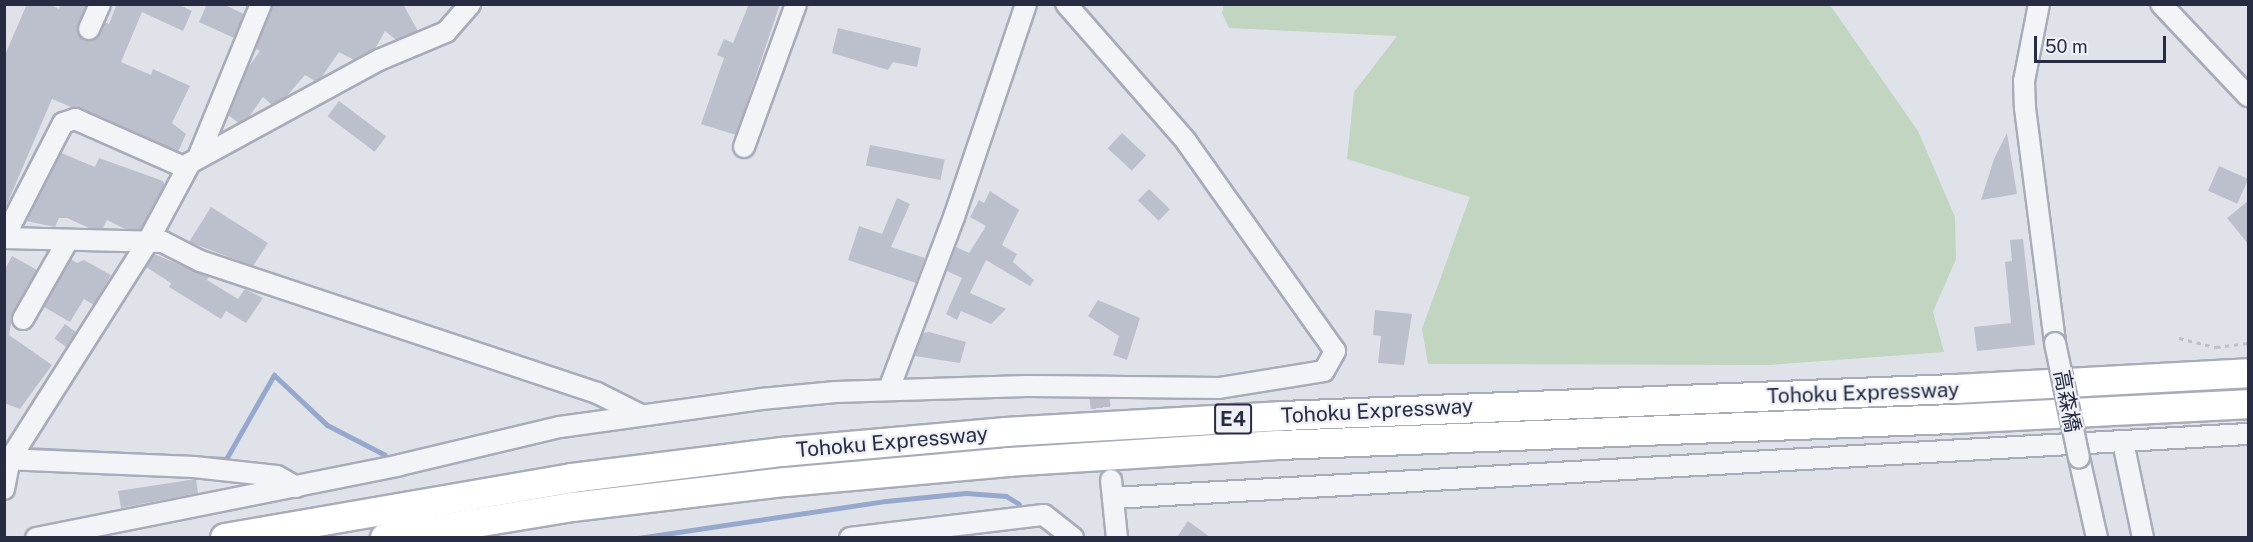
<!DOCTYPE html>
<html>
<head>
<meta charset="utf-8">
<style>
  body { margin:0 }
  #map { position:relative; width:2253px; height:542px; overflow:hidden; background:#e0e2ea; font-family:"Public Sans","Noto Sans JP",sans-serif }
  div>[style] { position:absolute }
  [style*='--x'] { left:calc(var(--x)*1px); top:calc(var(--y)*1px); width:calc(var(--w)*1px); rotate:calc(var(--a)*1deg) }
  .green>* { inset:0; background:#c1d5c0 }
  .stream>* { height:5px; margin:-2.5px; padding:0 2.5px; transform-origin:2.5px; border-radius:2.5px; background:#97a8cd }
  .building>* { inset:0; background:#bcc0cd; transform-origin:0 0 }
  .minor-tunnel>* { height:20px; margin-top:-10px; transform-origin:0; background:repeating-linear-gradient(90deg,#bbbec9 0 20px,transparent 0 30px) }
  .path>* { height:3px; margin-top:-1.5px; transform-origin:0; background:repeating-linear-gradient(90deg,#bec0c9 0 4.5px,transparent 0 9px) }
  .roads { filter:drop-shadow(2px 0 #a8abb8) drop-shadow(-2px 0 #a8abb8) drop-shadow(0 2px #a8abb8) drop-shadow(0 -2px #a8abb8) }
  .minor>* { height:20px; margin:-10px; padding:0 10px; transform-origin:10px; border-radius:10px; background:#f3f4f8 }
  .highway>* { height:28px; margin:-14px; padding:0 14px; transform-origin:14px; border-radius:14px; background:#fff }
  .bridges { filter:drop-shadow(2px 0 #a8abb8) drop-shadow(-2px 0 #a8abb8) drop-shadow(0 2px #a8abb8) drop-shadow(0 -2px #a8abb8) }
  .minor-bridge>* { height:20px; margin:-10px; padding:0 10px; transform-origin:10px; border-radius:10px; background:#f3f4f8 }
  span { translate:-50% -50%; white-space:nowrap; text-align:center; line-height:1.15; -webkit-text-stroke:4.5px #eff1f7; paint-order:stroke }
  .shield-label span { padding:2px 4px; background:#eff1f7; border:2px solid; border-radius:4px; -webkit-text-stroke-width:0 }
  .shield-label { font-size:20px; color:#272c43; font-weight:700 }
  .street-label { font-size:21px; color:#272c43 }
  .frame { position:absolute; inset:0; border:6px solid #272c43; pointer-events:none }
  .scale { position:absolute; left:2034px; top:36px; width:132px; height:27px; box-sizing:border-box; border:3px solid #272c43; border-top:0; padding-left:8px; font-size:18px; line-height:21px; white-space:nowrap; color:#272c43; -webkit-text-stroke:4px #eff1f7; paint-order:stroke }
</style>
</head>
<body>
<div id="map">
  <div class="green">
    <div style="clip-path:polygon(1224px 5px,1830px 5px,1918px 131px,1955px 217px,1956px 259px,1933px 312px,1944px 352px,1769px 365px,1428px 364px,1422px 329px,1470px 197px,1347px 159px,1354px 92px,1397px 36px,1229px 28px,1222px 13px)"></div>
  </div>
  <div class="stream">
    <div style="--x:26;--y:449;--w:200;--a:2.9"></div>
    <div style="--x:226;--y:459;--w:97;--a:-60.3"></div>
    <div style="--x:274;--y:375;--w:73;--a:43.3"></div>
    <div style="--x:327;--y:425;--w:65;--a:27.3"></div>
    <div style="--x:638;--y:538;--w:251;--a:-8.5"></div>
    <div style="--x:886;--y:501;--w:80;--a:-5.7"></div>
    <div style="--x:966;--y:493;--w:40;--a:4.3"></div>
    <div style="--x:1006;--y:496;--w:15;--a:32"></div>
  </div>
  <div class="building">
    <div style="clip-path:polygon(27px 4px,49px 4px,59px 9px,61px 4px,86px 4px,77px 31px,90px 41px,97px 38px,105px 22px,109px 24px,117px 4px,178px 4px,192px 11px,183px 31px,142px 12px,121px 62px,151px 75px,153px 69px,190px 86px,172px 123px,186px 134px,178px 152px,52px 99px,4px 211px,4px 57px)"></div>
    <div style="clip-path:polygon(207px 4px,223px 4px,244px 14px,234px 38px,199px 22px)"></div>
    <div style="clip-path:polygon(273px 4px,403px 4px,418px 31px,396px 40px,385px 31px,375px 49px,354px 60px,339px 52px,321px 78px,315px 81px,305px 75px,286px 97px,272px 105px,263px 97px,249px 117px,239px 123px,228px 115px,247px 69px,260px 51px,256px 49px)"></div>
    <div style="clip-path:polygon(749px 4px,780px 4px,736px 135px,701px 124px,724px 58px,717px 55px,724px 39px,733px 43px)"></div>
    <div style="clip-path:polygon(838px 28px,921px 48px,917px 67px,893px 62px,888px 70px,832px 53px)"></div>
    <div style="left:339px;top:101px;width:59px;height:19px;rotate:37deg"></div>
    <div style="left:1122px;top:133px;width:33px;height:21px;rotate:43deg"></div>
    <div style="clip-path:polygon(2007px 133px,2017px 194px,1981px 200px,1994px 159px)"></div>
    <div style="left:870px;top:145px;width:76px;height:21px;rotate:11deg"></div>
    <div style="clip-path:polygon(61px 153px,95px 167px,99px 158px,163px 181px,165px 185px,141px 229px,125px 229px,107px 220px,103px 228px,89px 228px,67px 218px,59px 218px,55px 227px,26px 221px)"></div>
    <div style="left:2219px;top:166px;width:32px;height:27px;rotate:24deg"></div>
    <div style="left:1149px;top:189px;width:29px;height:16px;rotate:44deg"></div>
    <div style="clip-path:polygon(990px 191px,1019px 210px,1002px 245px,1017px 254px,1013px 262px,1034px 280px,1030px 286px,986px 260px,970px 293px,1006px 309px,991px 324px,961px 311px,957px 320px,946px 314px,962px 278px,947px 271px,956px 247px,969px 253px,986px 226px,970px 217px,979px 200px,984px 203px)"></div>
    <div style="clip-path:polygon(897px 198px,910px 204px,891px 247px,925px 258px,916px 283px,848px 260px,859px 226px,882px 234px)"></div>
    <div style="clip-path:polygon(2248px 201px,2248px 244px,2227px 218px)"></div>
    <div style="clip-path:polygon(211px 207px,268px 243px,253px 266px,189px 242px)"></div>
    <div style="clip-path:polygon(2023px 239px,2035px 345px,1977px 351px,1974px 327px,2011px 323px,2005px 262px,2012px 261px,2010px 240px)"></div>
    <div style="clip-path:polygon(154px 254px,209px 277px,207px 280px,238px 299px,245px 289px,263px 298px,246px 323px,226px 311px,221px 319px,169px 287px,171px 283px,146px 267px)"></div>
    <div style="clip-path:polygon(12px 256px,37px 270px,13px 313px,9px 335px,52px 365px,20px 409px,4px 403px,4px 271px)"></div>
    <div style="clip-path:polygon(71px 259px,77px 263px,84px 260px,111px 275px,94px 305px,84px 299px,70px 322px,44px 307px)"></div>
    <div style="clip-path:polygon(1098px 300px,1140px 318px,1127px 360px,1113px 355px,1119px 336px,1088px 316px)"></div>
    <div style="clip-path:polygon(1375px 310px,1412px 314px,1404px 365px,1378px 363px,1381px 336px,1373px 335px)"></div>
    <div style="left:65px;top:324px;width:14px;height:18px;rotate:36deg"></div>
    <div style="clip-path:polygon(929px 332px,966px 342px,960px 363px,915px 356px,923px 333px)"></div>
    <div style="clip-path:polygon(196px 479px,198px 493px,121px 508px,118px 491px)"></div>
    <div style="clip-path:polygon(1188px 521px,1210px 537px,1177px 537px)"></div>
  </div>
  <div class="minor-tunnel">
    <div style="--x:1098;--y:388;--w:81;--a:82.2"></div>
  </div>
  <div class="path">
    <div style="--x:2179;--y:338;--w:38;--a:14"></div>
    <div style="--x:2216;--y:347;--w:32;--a:-7"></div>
  </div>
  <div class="roads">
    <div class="minor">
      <div style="--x:2039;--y:4;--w:78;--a:101"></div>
      <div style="--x:2024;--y:81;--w:27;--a:88"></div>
      <div style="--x:2025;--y:108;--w:237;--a:82.7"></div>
      <div style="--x:2161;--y:4;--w:127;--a:46.6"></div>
      <div style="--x:89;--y:29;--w:27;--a:-66"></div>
      <div style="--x:744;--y:147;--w:152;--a:-70"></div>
      <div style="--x:199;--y:155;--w:163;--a:-67.7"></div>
      <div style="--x:4;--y:238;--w:159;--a:1.4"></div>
      <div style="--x:163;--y:242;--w:42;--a:27.2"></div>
      <div style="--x:200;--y:261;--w:418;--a:18.4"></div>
      <div style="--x:597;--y:393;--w:49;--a:26.6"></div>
      <div style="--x:4;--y:238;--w:129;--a:-62.8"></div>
      <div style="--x:63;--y:123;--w:13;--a:-18"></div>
      <div style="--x:75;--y:119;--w:121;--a:23.8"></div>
      <div style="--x:23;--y:319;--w:91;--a:-60.3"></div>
      <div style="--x:889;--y:389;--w:184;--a:-69.3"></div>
      <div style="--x:954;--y:217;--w:225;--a:-71.3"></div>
      <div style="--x:2123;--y:442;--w:98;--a:78.2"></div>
      <div style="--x:2079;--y:458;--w:82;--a:77.3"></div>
      <div style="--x:4;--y:459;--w:190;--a:2.4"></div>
      <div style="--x:194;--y:467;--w:83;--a:6.2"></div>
      <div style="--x:277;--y:476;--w:22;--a:30"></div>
      <div style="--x:1111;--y:480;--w:58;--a:84.1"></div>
      <div style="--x:4;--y:489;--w:31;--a:-79"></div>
      <div style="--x:10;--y:459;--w:256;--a:-57.6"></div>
      <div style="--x:147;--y:243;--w:91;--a:-61.7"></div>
      <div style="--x:190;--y:163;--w:215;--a:-28.6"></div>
      <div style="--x:379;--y:60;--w:73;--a:-22.7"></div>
      <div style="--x:446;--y:32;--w:37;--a:-49"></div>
      <div style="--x:1113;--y:498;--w:1137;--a:-3.23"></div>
      <div style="--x:36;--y:538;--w:371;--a:-11.3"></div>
      <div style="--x:400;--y:465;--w:164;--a:-13.4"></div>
      <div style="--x:560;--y:427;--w:203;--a:-7.9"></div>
      <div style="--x:761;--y:399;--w:75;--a:-5.3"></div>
      <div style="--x:836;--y:392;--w:190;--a:-1.8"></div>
      <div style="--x:1026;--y:386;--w:193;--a:0.6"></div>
      <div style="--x:1219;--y:388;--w:106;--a:-9.2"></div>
      <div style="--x:1324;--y:371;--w:23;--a:-61"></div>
      <div style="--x:1335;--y:351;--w:257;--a:-125.4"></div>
      <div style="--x:1186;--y:141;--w:182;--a:-131.2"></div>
      <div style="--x:850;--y:538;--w:195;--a:-6.8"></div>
      <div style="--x:1044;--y:515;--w:37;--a:38"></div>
    </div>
    <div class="highway">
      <div style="--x:225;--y:538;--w:352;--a:-9.8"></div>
      <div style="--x:572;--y:478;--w:212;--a:-7.1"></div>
      <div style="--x:782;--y:452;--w:225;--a:-5.1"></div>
      <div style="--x:1006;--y:432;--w:277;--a:-3.3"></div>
      <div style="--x:1283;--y:416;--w:674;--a:-2.3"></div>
      <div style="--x:1956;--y:389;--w:292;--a:-3.1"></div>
      <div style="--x:385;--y:538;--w:190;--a:-9.4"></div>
      <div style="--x:572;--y:507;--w:215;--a:-6.7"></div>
      <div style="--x:786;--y:482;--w:223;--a:-5.1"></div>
      <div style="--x:1008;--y:462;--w:272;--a:-3.6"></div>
      <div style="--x:1279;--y:445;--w:676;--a:-2.21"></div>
      <div style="--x:1954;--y:419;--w:294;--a:-2.9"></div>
    </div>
  </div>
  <div class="bridges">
    <div class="minor-bridge">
      <div style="--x:2055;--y:343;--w:117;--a:78.2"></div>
    </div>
  </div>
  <div class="shield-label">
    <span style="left:1233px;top:419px">E4</span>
  </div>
  <div class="street-label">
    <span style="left:1863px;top:393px;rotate:-2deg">Tohoku Expressway</span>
    <span style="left:2067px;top:401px;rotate:79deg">高森橋</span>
    <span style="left:1377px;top:411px;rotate:-3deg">Tohoku Expressway</span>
    <span style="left:892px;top:442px;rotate:-5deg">Tohoku Expressway</span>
  </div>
  <div class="frame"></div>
  <div class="scale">50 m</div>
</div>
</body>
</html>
